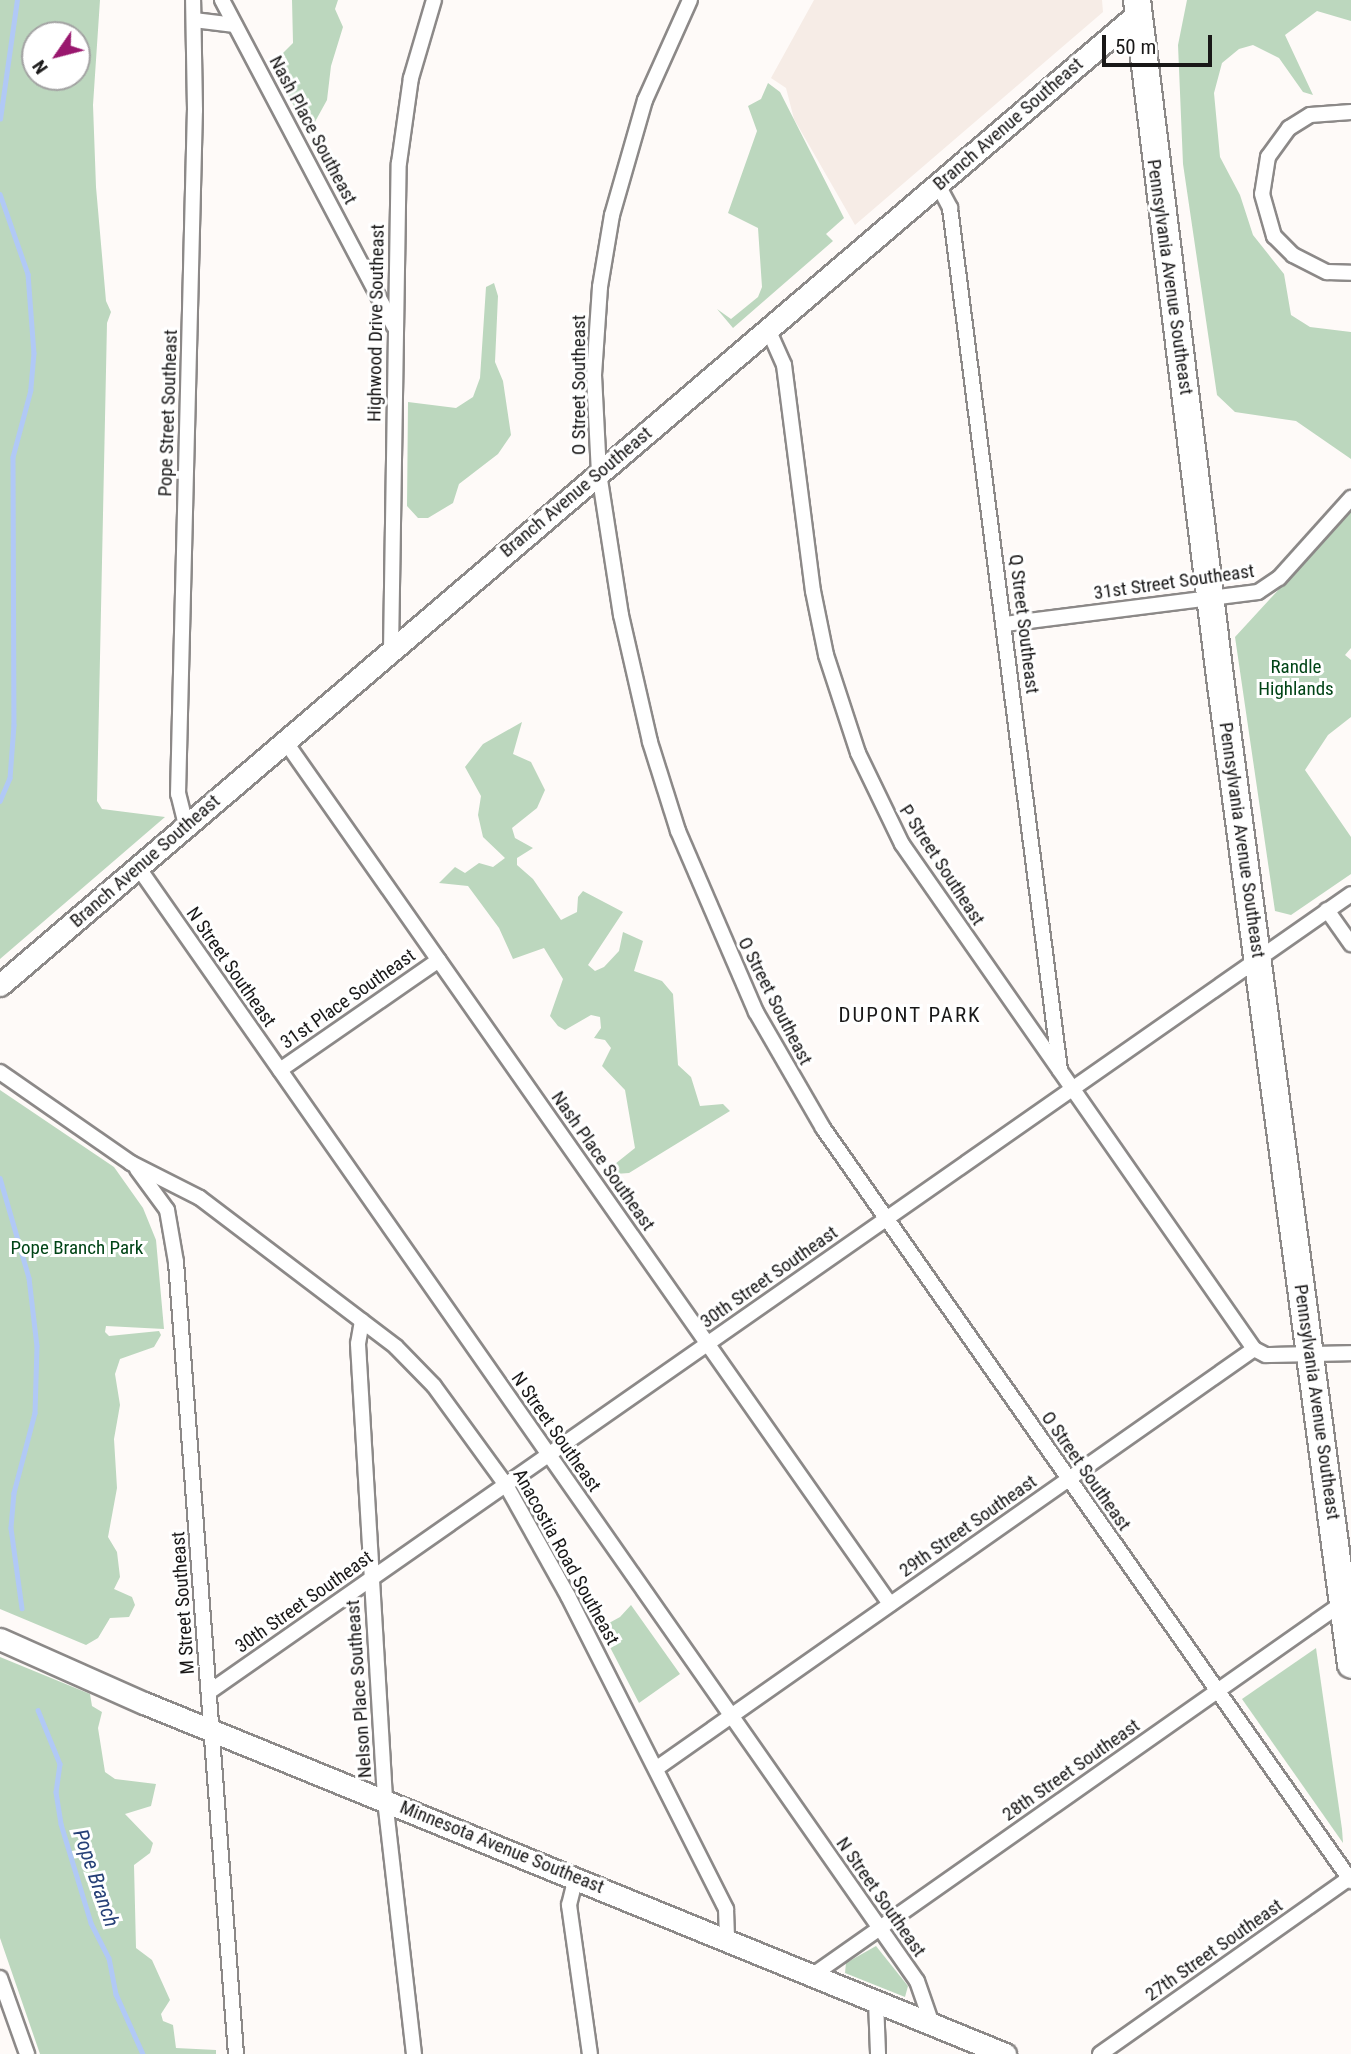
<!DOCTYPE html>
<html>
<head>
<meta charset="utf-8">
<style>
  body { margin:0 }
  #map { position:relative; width:1351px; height:2054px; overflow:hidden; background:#fefaf8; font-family:"Roboto Condensed",sans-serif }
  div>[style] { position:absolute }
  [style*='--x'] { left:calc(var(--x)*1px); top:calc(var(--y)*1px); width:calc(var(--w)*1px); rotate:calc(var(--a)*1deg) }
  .built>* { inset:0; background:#f6ece6 }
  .green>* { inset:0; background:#bcd7be }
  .stream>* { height:4.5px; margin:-2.25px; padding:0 2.25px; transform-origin:2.25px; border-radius:2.25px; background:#b1c9f6 }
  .roads { filter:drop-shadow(2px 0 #8c8988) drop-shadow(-2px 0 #8c8988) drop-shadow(0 2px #8c8988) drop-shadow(0 -2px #8c8988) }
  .street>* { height:14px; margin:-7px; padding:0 7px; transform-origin:7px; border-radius:7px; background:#fff }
  .secondary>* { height:21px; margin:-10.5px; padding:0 10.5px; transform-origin:10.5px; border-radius:10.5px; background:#fff }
  .highway>* { height:26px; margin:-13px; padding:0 13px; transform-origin:13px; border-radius:13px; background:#fff }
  span { translate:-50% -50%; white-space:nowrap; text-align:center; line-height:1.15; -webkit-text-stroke:6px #fff; paint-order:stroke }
  .street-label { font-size:19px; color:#191818 }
  .park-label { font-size:19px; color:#004416 }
  .neighbourhood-label { font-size:21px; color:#191818; letter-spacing:2px }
  .water-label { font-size:21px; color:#264077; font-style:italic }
  .north { position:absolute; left:21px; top:21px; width:70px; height:70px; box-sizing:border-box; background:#fff; border:2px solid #a3a3a3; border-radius:50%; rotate:235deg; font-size:19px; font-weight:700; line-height:28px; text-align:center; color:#191818 }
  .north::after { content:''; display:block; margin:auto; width:24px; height:32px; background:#99176e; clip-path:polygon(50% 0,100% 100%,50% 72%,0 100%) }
  .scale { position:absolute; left:1102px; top:35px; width:110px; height:32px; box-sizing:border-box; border:4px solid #191818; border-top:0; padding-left:9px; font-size:21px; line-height:24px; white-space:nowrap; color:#191818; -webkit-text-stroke:5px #fff; paint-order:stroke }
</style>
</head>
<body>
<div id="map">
  <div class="built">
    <div style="clip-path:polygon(814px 0,1102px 0,1103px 12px,855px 225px,794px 119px,786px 88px,771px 78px)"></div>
  </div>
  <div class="green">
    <div style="clip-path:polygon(evenodd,0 0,100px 0,93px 105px,96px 187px,106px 301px,111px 312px,107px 323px,97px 801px,102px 809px,165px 817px,0 959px,0 0,35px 35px,77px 35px,77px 77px,35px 77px,35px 35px)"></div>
    <div style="clip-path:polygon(292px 0,338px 0,335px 9px,343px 27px,331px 66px,327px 100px,311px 129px,304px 125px,275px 71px,277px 59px,293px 43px)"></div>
    <div style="clip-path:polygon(1187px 0,1351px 0,1351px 21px,1317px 11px,1285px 35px,1313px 95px,1303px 92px,1279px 58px,1253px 45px,1239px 49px,1222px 63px,1214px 93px,1220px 157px,1240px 195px,1253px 235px,1284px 274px,1291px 315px,1310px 327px,1351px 332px,1351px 459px,1296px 421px,1235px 412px,1217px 395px,1183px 164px,1178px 45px)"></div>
    <div style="clip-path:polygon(768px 83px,780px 92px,844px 218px,826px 234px,833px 241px,733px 328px,717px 309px,731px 319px,758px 297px,762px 287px,758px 228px,728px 213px,757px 131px,748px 106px,761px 99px)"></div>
    <div style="clip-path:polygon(494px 283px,498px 296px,495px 362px,503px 381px,511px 435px,498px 454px,459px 484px,453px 503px,428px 518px,418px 518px,407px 506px,408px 402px,456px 408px,473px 397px,480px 378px,486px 287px)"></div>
    <div style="clip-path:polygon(1351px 511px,1351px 648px,1345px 655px,1351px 660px,1351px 717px,1328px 735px,1305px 770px,1351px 837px,1351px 874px,1291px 915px,1275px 911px,1235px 637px)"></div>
    <div style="clip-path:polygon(522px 722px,513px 754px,531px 762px,545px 790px,537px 808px,512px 828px,515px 838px,533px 848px,517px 858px,517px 865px,533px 879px,561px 920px,577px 912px,578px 897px,583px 891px,623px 912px,588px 965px,595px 971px,604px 967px,619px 951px,623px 932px,643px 941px,634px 971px,662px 981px,673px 994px,678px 1065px,691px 1077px,700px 1106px,723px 1104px,730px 1111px,629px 1173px,615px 1174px,610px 1168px,635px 1148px,625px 1090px,602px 1066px,611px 1048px,605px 1040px,594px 1038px,601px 1028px,600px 1017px,591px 1015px,565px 1030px,558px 1026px,550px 1016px,563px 979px,544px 948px,513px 959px,499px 928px,468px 886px,439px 883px,455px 867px,465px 873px,479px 863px,493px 867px,505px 858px,483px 837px,478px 815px,481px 796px,465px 767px,483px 744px)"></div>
    <div style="clip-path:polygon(0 1090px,114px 1167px,143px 1208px,156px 1240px,164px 1329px,106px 1326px,105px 1332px,109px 1336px,159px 1331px,161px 1335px,154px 1347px,120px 1359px,115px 1374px,120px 1405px,114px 1439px,117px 1488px,108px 1537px,117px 1552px,120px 1577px,114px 1589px,132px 1597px,135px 1605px,129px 1617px,110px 1618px,98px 1638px,86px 1645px,0 1609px)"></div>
    <div style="clip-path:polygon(631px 1605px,680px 1674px,639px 1703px,600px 1628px,620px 1617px)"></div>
    <div style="clip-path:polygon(1316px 1648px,1342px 1829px,1343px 1843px,1242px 1699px)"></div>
    <div style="clip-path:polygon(0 1657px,90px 1694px,92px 1706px,102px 1712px,98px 1728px,105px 1772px,115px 1779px,156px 1784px,151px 1806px,125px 1814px,153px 1843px,150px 1853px,134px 1865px,136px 1948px,152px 1960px,170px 2000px,161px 2014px,163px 2021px,173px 2025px,176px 2048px,216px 2050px,216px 2054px,40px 2054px,0 1938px)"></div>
    <div style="clip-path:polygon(876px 1946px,908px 1986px,905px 1997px,845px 1973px,846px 1963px)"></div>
  </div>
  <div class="stream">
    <div style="--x:0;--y:119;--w:120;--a:-81.9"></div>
    <div style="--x:0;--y:194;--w:85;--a:70.7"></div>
    <div style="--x:28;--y:274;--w:79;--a:85.7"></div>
    <div style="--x:34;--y:353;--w:37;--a:95"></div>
    <div style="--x:31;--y:390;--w:69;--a:105"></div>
    <div style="--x:13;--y:457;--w:268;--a:89.8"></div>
    <div style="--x:14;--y:725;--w:53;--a:94.3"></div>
    <div style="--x:10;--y:778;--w:25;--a:113"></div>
    <div style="--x:0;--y:1178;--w:104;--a:73.8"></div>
    <div style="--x:29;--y:1278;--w:68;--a:83.3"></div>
    <div style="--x:37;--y:1346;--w:67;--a:91.7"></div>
    <div style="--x:35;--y:1413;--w:83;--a:104.7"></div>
    <div style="--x:14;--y:1493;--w:35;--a:95"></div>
    <div style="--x:11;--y:1528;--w:81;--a:82.2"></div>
    <div style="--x:38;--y:1710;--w:58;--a:67.8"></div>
    <div style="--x:60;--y:1764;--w:28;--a:98"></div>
    <div style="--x:56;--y:1792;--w:32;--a:81"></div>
    <div style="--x:61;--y:1824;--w:103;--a:73.1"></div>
    <div style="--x:91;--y:1923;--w:39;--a:63"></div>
    <div style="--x:109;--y:1958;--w:37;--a:79"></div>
    <div style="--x:116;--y:1994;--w:66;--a:65.8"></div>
  </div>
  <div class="roads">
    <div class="street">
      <div style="--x:222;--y:0;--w:369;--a:62.2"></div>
      <div style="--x:690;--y:0;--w:110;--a:114.2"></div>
      <div style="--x:645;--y:100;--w:120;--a:106"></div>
      <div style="--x:612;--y:215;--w:73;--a:99.5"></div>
      <div style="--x:600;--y:287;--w:88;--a:93.9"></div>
      <div style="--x:594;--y:375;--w:98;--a:87.1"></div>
      <div style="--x:599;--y:473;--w:144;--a:81.2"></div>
      <div style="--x:621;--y:615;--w:130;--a:77.1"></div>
      <div style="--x:650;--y:742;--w:93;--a:72.5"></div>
      <div style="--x:678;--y:831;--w:197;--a:66.7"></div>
      <div style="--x:756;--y:1012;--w:134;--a:60"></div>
      <div style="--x:823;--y:1128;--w:920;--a:54.96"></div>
      <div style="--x:194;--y:20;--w:41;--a:7"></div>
      <div style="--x:1351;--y:112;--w:41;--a:175.8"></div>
      <div style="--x:1310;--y:115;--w:25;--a:148"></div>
      <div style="--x:1289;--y:128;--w:36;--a:126"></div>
      <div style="--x:1268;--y:157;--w:37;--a:99"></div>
      <div style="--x:1262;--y:194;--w:44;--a:74.1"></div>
      <div style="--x:1274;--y:236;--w:27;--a:45"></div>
      <div style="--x:1293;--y:255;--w:38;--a:27"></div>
      <div style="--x:1327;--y:272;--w:24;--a:2"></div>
      <div style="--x:938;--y:185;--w:26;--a:62"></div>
      <div style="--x:950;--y:208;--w:869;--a:82.73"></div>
      <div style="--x:768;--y:329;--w:39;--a:66"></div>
      <div style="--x:784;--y:365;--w:228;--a:82.7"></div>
      <div style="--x:813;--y:591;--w:65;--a:78.5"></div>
      <div style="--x:826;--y:655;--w:103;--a:71.9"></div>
      <div style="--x:858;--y:753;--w:101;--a:64.2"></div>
      <div style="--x:902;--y:844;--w:616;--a:55.12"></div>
      <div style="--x:1254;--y:1349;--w:13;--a:27"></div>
      <div style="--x:1266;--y:1355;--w:85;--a:-1.3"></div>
      <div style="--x:1005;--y:624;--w:255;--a:-7.2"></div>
      <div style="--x:1258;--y:592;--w:25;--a:-34"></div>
      <div style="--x:1279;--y:578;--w:108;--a:-48"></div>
      <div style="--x:391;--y:651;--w:488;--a:-89.1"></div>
      <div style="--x:399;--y:163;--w:86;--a:-82"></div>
      <div style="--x:411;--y:78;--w:81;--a:-73.6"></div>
      <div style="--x:285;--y:741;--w:1054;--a:54.97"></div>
      <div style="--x:186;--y:825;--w:32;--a:-104"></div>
      <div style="--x:178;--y:794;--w:684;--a:-88.58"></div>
      <div style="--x:195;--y:110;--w:110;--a:-91"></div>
      <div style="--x:138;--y:867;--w:1359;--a:55.04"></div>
      <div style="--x:917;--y:1981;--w:46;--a:70.8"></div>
      <div style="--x:1327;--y:910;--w:42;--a:54.8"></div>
      <div style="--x:280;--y:1070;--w:193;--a:-34.7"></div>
      <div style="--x:0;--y:1072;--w:160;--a:34.8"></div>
      <div style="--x:131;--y:1163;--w:77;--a:26.9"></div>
      <div style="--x:200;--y:1198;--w:246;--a:37.2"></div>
      <div style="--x:396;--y:1347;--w:54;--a:45.7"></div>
      <div style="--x:434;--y:1386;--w:122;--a:54"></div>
      <div style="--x:506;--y:1485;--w:127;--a:60.8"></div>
      <div style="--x:568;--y:1596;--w:351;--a:63.2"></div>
      <div style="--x:726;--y:1909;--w:30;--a:88"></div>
      <div style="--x:137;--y:1169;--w:51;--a:53.8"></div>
      <div style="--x:167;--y:1210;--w:53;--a:80.2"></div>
      <div style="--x:176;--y:1262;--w:794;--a:85.67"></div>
      <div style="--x:362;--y:1321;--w:23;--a:100"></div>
      <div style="--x:358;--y:1344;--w:457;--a:86.6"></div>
      <div style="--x:385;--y:1800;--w:256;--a:83.5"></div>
      <div style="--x:209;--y:1692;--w:1393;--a:-34.94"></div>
      <div style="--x:657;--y:1768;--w:729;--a:-35.06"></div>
      <div style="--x:576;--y:1877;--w:29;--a:104"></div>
      <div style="--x:569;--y:1905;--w:150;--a:82"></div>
      <div style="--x:813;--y:1975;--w:649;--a:-35.09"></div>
      <div style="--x:0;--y:1978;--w:81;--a:70.4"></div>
      <div style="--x:876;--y:2001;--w:53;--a:87.8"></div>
      <div style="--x:1100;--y:2054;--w:307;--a:-35.2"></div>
    </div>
    <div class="secondary">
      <div style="--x:0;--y:985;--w:1494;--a:-40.49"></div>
      <div style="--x:0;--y:1639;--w:158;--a:24"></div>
      <div style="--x:144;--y:1703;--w:930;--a:22.18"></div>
    </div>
    <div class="highway">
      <div style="--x:1137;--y:0;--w:690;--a:83.01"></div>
      <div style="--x:1221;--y:685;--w:988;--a:82.44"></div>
    </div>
  </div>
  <div class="street-label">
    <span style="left:1008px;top:124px;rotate:-41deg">Branch Avenue Southeast</span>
    <span style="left:313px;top:130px;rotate:62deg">Nash Place Southeast</span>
    <span style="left:1170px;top:277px;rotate:82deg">Pennsylvania Avenue Southeast</span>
    <span style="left:376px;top:323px;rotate:-89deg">Highwood Drive Southeast</span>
    <span style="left:579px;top:385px;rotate:-90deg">O Street Southeast</span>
    <span style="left:168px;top:413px;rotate:-88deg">Pope Street Southeast</span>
    <span style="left:576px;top:492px;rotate:-40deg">Branch Avenue Southeast</span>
    <span style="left:1174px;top:582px;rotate:-8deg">31st Street Southeast</span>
    <span style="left:1024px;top:624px;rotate:83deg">Q Street Southeast</span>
    <span style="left:1242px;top:840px;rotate:82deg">Pennsylvania Avenue Southeast</span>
    <span style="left:145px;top:861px;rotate:-41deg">Branch Avenue Southeast</span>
    <span style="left:942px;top:865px;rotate:57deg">P Street Southeast</span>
    <span style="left:231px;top:967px;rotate:55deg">N Street Southeast</span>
    <span style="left:348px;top:999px;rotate:-35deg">31st Place Southeast</span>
    <span style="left:775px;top:1001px;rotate:63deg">O Street Southeast</span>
    <span style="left:603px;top:1161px;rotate:55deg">Nash Place Southeast</span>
    <span style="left:769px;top:1277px;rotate:-35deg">30th Street Southeast</span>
    <span style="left:1317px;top:1402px;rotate:82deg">Pennsylvania Avenue Southeast</span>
    <span style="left:556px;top:1432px;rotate:55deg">N Street Southeast</span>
    <span style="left:1086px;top:1471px;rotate:55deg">O Street Southeast</span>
    <span style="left:968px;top:1526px;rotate:-35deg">29th Street Southeast</span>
    <span style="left:566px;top:1557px;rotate:61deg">Anacostia Road Southeast</span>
    <span style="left:304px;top:1602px;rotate:-35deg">30th Street Southeast</span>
    <span style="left:183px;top:1603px;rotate:-94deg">M Street Southeast</span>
    <span style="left:359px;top:1689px;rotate:-94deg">Nelson Place Southeast</span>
    <span style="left:1071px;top:1770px;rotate:-35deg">28th Street Southeast</span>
    <span style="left:502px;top:1847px;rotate:22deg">Minnesota Avenue Southeast</span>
    <span style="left:881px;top:1897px;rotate:55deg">N Street Southeast</span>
    <span style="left:1214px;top:1950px;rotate:-35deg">27th Street Southeast</span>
  </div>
  <div class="park-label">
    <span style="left:1296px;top:678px">Randle<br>Highlands</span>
    <span style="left:77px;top:1248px">Pope Branch Park</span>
  </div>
  <div class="neighbourhood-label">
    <span style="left:910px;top:1015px">DUPONT PARK</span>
  </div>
  <div class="water-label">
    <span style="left:96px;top:1878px;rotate:71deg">Pope Branch</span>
  </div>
  <div class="north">N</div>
  <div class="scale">50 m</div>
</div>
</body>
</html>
